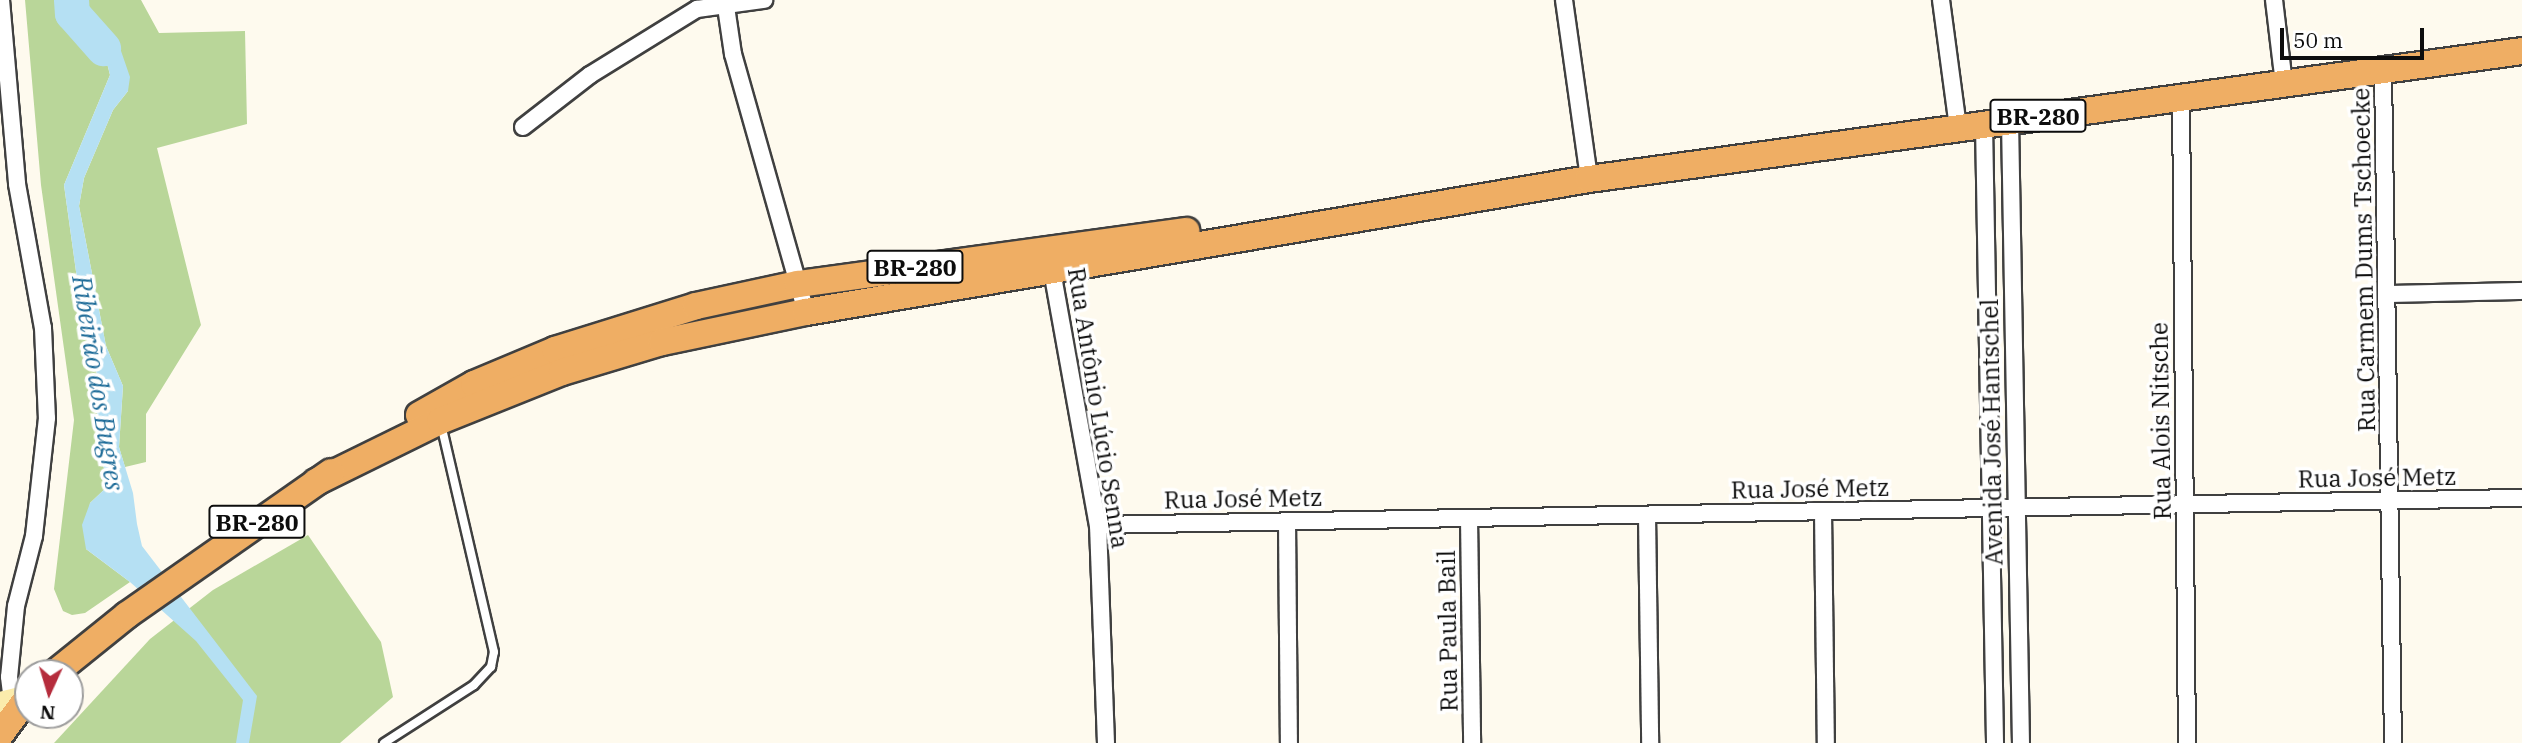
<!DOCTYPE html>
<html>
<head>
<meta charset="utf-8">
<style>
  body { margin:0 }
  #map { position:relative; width:2522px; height:743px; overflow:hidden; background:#fefaee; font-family:"IBM Plex Serif",serif }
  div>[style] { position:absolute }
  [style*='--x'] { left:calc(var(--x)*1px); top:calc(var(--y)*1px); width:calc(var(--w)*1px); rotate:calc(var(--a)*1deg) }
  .forest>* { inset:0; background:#b9d699 }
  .water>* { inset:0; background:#b5e0f3 }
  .river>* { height:35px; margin:-17.5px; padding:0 17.5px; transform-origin:17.5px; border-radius:17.5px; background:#b5e0f3 }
  .roads { filter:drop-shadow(2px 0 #404040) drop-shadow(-2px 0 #404040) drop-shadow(0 2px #404040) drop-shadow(0 -2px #404040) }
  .service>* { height:8px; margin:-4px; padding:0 4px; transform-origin:4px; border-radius:4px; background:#fff }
  .minor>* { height:16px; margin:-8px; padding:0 8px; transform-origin:8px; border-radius:8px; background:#fff }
  .secondary>* { height:23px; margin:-11.5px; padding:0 11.5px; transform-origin:11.5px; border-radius:11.5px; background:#fbecac }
  .trunk>* { height:26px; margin:-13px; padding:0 13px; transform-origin:13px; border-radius:13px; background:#efae64 }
  span { translate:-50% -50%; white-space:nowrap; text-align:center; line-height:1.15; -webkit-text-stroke:7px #fff; paint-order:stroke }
  .shield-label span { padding:2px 5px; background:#fff; border:2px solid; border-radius:5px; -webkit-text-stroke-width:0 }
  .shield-label { font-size:23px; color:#0d0d0d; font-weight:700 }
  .street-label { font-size:24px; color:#0d0d0d }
  .water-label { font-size:26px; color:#1d6b98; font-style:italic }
  .north { position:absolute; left:14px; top:659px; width:70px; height:70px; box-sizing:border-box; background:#fff; border:2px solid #9e9e9e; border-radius:50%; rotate:184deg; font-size:19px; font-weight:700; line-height:28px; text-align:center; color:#0d0d0d }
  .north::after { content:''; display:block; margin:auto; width:24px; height:32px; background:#b52c3c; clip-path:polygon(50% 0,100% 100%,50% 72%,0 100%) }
  .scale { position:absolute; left:2280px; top:28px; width:144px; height:32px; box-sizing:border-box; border:4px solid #0d0d0d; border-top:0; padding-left:9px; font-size:21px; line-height:24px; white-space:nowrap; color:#0d0d0d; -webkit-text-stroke:5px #fff; paint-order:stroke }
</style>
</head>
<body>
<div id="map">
  <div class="forest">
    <div style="clip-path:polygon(25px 0,141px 0,159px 33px,245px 31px,247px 124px,157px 148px,201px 325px,146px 414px,146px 462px,125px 467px,119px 447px,123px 386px,106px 346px,79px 206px,84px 178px,113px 110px,128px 91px,104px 33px,73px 15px,106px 59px,110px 75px,64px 185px,84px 329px,98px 378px,96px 452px,108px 476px,108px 486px,90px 503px,86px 549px,130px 582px,85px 613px,72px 615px,63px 611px,54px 589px,74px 420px,41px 185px)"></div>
    <div style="clip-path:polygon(308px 535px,381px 642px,393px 697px,340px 743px,54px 743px,150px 639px,213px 590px)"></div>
  </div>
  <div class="water">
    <div style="clip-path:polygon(72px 13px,120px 48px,130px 77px,128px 91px,113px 110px,84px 178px,79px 206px,106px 346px,123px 386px,119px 447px,133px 493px,137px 524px,142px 546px,257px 696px,249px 743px,236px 743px,243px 700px,196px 641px,130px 582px,86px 549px,82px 525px,90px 503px,108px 486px,108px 476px,96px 452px,98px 378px,84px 329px,64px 185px,110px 75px,106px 59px)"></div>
  </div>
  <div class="river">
    <div style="--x:71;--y:0;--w:13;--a:86"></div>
    <div style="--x:72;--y:13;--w:47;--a:48.5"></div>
  </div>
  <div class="roads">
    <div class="service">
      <div style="--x:384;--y:743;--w:107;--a:-32.8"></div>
      <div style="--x:474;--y:685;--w:25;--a:-47"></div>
      <div style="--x:491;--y:667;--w:15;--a:-79"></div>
      <div style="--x:494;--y:652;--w:234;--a:-103.1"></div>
    </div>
    <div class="minor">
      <div style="--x:1;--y:0;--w:185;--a:85"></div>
      <div style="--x:17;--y:184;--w:146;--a:79.8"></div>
      <div style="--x:43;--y:328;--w:90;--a:87.5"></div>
      <div style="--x:47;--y:418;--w:119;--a:96.3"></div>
      <div style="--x:34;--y:536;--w:72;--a:104.4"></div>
      <div style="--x:16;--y:606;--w:71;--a:95.6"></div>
      <div style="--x:9;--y:677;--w:23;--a:83"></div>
      <div style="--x:725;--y:0;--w:55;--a:81.6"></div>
      <div style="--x:733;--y:54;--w:268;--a:74.2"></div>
      <div style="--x:1564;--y:0;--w:181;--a:82"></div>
      <div style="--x:1941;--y:0;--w:128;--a:82.4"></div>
      <div style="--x:2274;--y:0;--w:85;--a:83.2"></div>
      <div style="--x:2383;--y:71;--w:672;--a:89.15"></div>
      <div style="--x:2181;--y:99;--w:644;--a:89.47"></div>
      <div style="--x:2010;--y:120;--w:623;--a:88.99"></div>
      <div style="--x:1984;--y:124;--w:619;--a:88.98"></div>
      <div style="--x:523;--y:127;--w:85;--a:-37.8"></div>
      <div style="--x:590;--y:75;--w:126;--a:-31.7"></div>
      <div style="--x:697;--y:9;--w:68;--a:-7.7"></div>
      <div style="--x:1051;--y:265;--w:264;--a:79.8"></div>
      <div style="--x:1098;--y:525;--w:218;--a:87.9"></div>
      <div style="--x:2387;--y:294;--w:135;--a:-1.3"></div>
      <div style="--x:1823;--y:511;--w:232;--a:89.3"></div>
      <div style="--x:1647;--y:515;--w:228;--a:89.2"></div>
      <div style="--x:1469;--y:518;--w:225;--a:89.2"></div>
      <div style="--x:1287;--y:521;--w:222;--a:89.5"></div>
      <div style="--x:1098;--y:525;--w:1424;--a:-1.09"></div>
    </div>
    <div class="secondary">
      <div style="--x:0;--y:703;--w:29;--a:-14"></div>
    </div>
    <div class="trunk">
      <div style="--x:419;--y:415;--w:63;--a:-29.4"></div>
      <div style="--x:474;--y:384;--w:88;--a:-22.8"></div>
      <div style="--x:555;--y:350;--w:148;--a:-17.3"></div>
      <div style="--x:696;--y:306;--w:104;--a:-12.2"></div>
      <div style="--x:798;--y:284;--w:392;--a:-7.8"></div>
      <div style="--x:316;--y:482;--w:138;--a:-26.2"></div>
      <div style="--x:440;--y:421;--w:131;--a:-21.9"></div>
      <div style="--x:562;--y:372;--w:104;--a:-16.7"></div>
      <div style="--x:662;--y:342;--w:147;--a:-11.8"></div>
      <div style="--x:806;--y:312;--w:794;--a:-9.64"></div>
      <div style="--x:1589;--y:179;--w:942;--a:-7.81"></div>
      <div style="--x:55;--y:673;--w:92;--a:-38.9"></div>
      <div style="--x:127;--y:615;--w:249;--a:-35"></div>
      <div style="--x:0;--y:735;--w:47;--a:-53.6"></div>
    </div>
  </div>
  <div class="shield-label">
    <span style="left:2038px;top:116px">BR-280</span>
    <span style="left:915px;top:267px">BR-280</span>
    <span style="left:257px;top:522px">BR-280</span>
  </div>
  <div class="street-label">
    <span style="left:2364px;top:260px;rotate:-91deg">Rua Carmem Dums Tschoecke</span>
    <span style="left:1098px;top:408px;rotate:81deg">Rua Antônio Lúcio Senna</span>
    <span style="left:2161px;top:421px;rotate:-91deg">Rua Alois Nitsche</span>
    <span style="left:1992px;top:432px;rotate:-91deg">Avenida José Hantschel</span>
    <span style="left:2377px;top:478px;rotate:-1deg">Rua José Metz</span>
    <span style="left:1810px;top:489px;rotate:-1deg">Rua José Metz</span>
    <span style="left:1243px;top:499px;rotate:-1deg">Rua José Metz</span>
    <span style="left:1448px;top:631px;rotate:-91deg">Rua Paula Bail</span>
  </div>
  <div class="water-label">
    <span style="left:98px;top:383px;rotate:81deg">Ribeirão dos Bugres</span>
  </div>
  <div class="north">N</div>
  <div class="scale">50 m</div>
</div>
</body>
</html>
